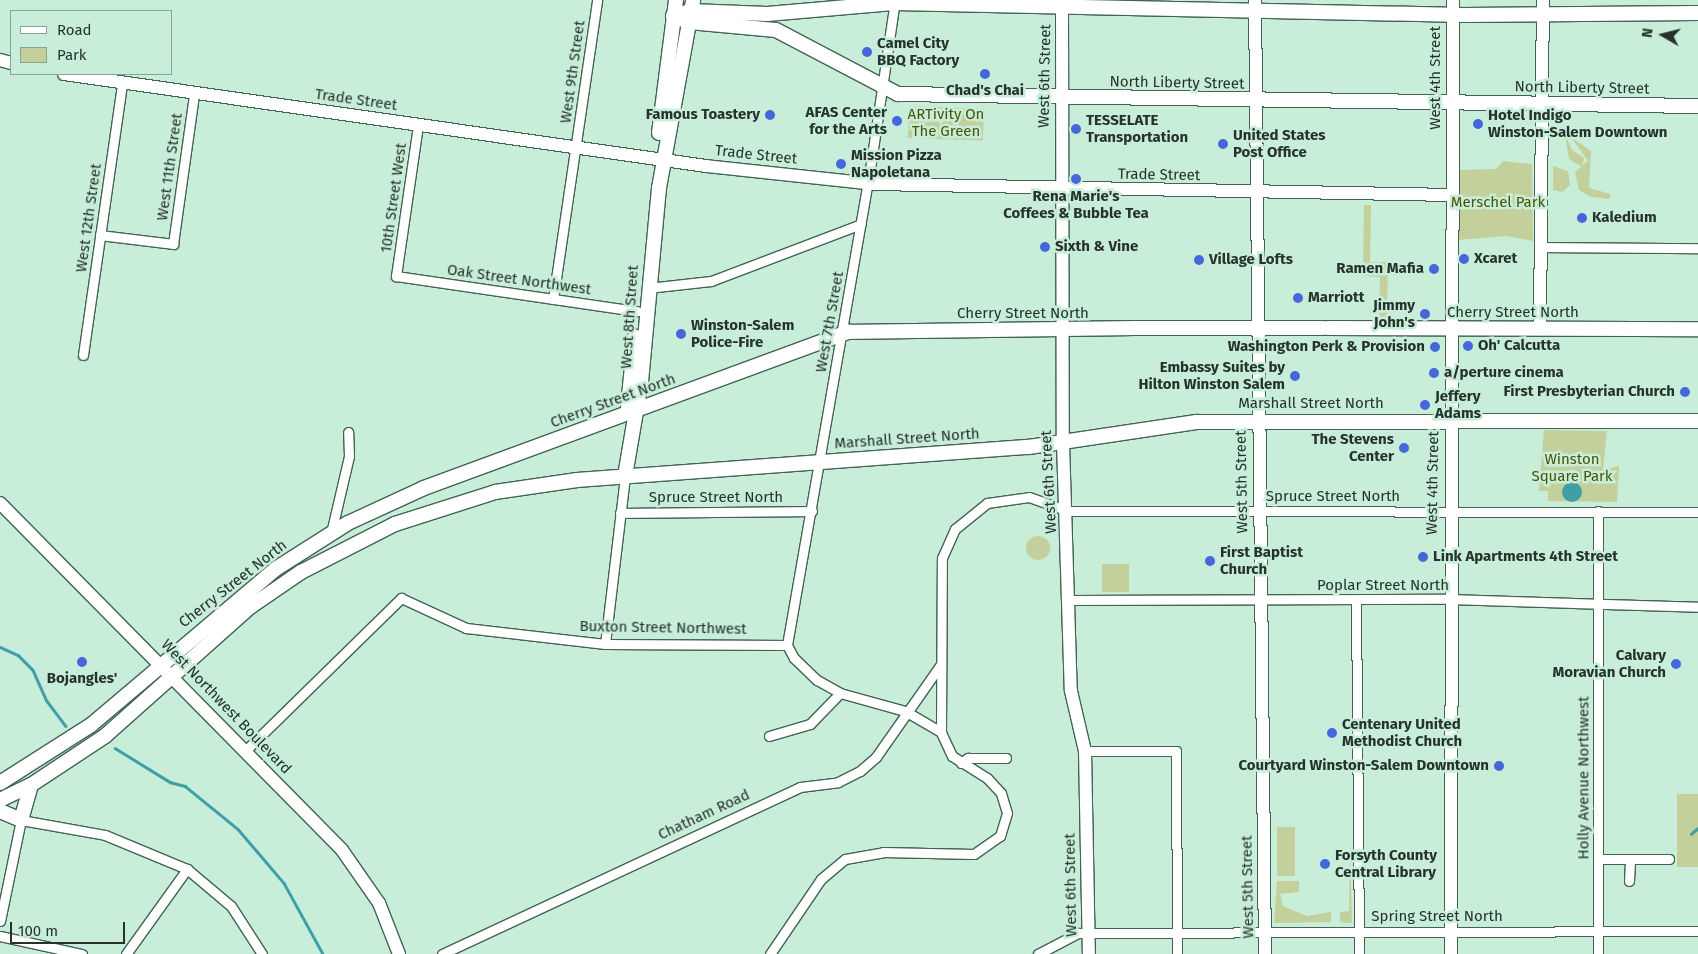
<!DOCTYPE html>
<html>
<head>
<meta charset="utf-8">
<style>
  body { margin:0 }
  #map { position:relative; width:1698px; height:954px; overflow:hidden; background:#c8edd9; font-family:"Fira Sans",sans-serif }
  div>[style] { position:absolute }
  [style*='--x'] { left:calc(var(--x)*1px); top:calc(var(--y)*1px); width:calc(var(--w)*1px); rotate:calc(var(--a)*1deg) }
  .green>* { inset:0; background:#c4d09b; transform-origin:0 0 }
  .round { border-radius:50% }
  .water>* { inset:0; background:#3f9fa9 }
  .stream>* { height:2.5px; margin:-1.25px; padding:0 1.25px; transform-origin:1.25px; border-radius:1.25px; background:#3f9fa9 }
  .roads { filter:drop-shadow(1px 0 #436353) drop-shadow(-1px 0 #436353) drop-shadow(0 1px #436353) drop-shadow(0 -1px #436353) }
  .street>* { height:9px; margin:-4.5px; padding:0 4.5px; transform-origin:4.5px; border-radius:4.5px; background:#fff }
  .secondary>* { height:12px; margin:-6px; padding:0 6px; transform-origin:6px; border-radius:6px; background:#fff }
  .primary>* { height:14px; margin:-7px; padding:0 7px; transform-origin:7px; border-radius:7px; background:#fff }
  .dots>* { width:14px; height:14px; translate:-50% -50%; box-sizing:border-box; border:2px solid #c8edd9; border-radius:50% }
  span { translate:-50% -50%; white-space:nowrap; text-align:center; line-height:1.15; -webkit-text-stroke:5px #c8edd9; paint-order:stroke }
  .poi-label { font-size:15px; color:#25332c; font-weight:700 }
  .left { translate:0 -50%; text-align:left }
  .right { translate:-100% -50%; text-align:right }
  .street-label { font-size:15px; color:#25332c }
  .park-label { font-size:15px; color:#495506 }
  .legend { position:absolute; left:10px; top:10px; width:162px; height:65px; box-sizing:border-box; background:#c8edd9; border:1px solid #87a394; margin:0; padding:6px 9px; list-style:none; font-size:15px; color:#25332c }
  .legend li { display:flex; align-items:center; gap:10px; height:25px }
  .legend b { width:25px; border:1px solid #87a394 }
  .north { position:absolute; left:1638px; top:10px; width:50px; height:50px; -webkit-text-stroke:4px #c8edd9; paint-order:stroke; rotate:278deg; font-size:14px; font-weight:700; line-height:20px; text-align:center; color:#25332c }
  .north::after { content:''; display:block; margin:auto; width:18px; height:22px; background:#25332c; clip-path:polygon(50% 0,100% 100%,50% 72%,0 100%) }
  .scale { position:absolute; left:10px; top:922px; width:115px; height:22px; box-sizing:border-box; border:2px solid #25332c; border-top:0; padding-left:6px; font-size:15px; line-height:18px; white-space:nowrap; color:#25332c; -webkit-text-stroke:4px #c8edd9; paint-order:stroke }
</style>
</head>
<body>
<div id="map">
  <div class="green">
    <div style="left:909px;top:106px;width:75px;height:32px;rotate:2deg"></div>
    <div style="clip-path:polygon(1565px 135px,1572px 150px,1584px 158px,1582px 167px,1569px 159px)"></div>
    <div style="clip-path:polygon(1571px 137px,1591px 151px,1589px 188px,1611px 194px,1609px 199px,1591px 197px,1579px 190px,1575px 172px,1588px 161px)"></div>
    <div style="clip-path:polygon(1503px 161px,1532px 164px,1533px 241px,1507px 236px,1457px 240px,1458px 170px,1496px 169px)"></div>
    <div style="clip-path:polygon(1553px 166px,1568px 171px,1570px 185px,1563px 192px,1553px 190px)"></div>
    <div style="clip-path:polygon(1364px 205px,1371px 205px,1370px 262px,1388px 262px,1387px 319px,1379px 319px,1380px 277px,1363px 276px)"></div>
    <div style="clip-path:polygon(1544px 430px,1607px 431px,1603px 470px,1619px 466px,1617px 502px,1548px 501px,1548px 491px,1539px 491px)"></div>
    <div class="round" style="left:1026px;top:536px;width:24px;height:24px"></div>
    <div style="left:1129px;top:564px;width:28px;height:27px;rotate:90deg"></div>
    <div style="left:1698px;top:794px;width:73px;height:21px;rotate:90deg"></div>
    <div style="left:1277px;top:827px;width:18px;height:49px"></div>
    <div style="clip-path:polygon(1350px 844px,1352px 923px,1340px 922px,1340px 912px,1349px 911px)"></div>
    <div style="clip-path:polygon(1277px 881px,1299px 881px,1299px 892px,1280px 894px,1283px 906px,1307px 916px,1331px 912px,1331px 922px,1274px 923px)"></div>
  </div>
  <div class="water">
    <div class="round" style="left:1562px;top:482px;width:20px;height:20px"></div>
  </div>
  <div class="stream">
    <div style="--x:0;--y:647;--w:20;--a:24"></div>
    <div style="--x:18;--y:655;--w:21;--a:45"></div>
    <div style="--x:33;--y:670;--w:34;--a:66"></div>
    <div style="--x:47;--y:701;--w:31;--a:53"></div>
    <div style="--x:115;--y:748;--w:65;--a:31.7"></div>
    <div style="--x:170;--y:782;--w:16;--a:15"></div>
    <div style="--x:185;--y:786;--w:68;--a:39.1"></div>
    <div style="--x:238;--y:829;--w:71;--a:49.6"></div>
    <div style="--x:284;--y:883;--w:81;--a:61.2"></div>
    <div style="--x:1691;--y:834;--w:9;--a:-41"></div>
  </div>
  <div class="roads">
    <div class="street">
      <div style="--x:418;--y:125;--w:153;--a:98.3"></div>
      <div style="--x:396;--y:276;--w:244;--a:8.3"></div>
      <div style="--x:100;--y:235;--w:74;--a:7"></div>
      <div style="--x:173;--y:244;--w:151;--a:-82"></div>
      <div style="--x:1541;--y:247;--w:157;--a:0.4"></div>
      <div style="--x:648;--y:288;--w:63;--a:-6.3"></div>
      <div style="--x:711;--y:281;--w:160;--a:-20.8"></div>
      <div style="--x:553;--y:299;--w:302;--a:-81.6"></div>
      <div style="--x:83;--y:355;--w:273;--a:-81.8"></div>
      <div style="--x:1598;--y:511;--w:443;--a:90"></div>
      <div style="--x:620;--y:513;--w:192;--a:-0.6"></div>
      <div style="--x:331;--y:533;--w:79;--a:-76.8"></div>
      <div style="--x:349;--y:456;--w:24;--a:-92"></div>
      <div style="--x:1068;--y:600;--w:381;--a:-0.2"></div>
      <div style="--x:1449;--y:599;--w:249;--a:1.8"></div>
      <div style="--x:1356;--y:601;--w:353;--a:89.5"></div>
      <div style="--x:605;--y:644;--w:169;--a:-83.2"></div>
      <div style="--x:787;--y:645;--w:469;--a:-80.1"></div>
      <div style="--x:868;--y:183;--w:185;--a:-81.6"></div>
      <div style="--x:787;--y:645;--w:15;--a:62"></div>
      <div style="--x:794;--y:658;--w:32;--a:44"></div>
      <div style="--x:817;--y:680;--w:26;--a:29"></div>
      <div style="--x:840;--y:693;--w:67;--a:15.5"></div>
      <div style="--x:905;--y:711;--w:42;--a:30.3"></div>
      <div style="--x:769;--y:736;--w:43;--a:-16.3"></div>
      <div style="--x:810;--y:724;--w:43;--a:-45.9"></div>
      <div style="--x:245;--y:751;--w:219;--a:-44.4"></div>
      <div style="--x:401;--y:598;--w:72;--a:24.8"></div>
      <div style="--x:466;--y:628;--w:140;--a:6.6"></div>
      <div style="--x:605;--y:644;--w:182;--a:0.3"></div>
      <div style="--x:1085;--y:751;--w:91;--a:0"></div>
      <div style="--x:1176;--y:751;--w:203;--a:89.7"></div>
      <div style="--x:961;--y:763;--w:9;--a:-36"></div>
      <div style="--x:968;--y:758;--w:38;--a:0"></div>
      <div style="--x:1599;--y:859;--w:70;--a:0"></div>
      <div style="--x:1629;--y:881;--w:22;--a:-87"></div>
      <div style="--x:0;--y:921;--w:103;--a:-78.3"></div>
      <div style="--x:21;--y:820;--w:85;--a:10.1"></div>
      <div style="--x:105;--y:835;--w:89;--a:22.5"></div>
      <div style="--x:187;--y:869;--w:57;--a:40.1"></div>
      <div style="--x:231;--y:906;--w:57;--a:57.1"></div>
      <div style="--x:0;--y:936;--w:84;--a:12.4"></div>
      <div style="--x:126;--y:954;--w:105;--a:-54.3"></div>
      <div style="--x:442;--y:954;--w:395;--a:-25"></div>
      <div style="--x:800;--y:787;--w:38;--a:-7"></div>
      <div style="--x:838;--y:782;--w:25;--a:-27"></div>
      <div style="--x:860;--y:771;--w:21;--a:-41"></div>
      <div style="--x:876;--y:757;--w:113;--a:-55"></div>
      <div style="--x:770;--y:954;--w:91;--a:-55.8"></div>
      <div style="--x:821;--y:879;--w:31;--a:-40"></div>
      <div style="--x:845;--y:859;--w:39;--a:-10"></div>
      <div style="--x:883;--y:852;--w:91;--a:1.3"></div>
      <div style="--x:974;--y:854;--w:32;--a:-35"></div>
      <div style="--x:1000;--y:836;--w:24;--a:-73"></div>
      <div style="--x:1007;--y:813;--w:21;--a:-107"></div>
      <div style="--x:1001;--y:793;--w:21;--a:-133"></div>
      <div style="--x:987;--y:778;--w:41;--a:-147.8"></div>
      <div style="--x:952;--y:756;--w:26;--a:-115"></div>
      <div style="--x:941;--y:732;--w:174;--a:-89.7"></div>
      <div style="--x:942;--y:558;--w:32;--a:-66"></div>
      <div style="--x:955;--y:529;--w:41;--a:-39.1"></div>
      <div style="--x:987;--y:503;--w:42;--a:-8.1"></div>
      <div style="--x:1029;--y:497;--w:41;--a:19.7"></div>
      <div style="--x:1068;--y:511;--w:630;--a:0.09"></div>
      <div style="--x:1038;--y:954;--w:45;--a:-27.7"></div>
      <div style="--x:1078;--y:933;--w:620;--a:-0.18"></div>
    </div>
    <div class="secondary">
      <div style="--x:1255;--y:0;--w:954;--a:89.4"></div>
      <div style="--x:1062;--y:6;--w:437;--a:89.9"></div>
      <div style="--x:1063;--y:443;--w:248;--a:88.2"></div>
      <div style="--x:1071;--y:691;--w:62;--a:76.9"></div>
      <div style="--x:1085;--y:751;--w:203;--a:88.9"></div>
      <div style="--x:0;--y:60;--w:11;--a:15"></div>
      <div style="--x:64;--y:74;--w:649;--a:8.16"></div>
      <div style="--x:706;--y:166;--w:169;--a:6.1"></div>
      <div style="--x:874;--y:184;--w:577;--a:1.09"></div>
      <div style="--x:1540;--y:329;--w:329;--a:-89.5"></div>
      <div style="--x:0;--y:503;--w:487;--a:45.4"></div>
      <div style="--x:342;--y:850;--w:65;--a:55.1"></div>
      <div style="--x:379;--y:903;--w:55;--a:68.6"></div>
      <div style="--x:1451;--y:954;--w:954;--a:-89.88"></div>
    </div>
    <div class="primary">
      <div style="--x:673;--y:16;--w:17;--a:21"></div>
      <div style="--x:689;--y:22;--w:87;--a:5.3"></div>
      <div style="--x:776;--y:30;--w:138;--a:27.7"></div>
      <div style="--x:898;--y:94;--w:800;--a:0.86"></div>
      <div style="--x:673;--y:16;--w:19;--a:-16"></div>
      <div style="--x:691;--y:11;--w:76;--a:2.3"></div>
      <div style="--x:767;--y:14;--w:127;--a:-5"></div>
      <div style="--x:894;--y:3;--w:570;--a:1.21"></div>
      <div style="--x:1464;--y:15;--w:234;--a:-0.5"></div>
      <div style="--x:659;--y:133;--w:134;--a:-82.7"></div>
      <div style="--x:1132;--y:328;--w:191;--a:0"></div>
      <div style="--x:1328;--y:328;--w:370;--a:0.2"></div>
      <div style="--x:628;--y:406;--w:70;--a:-84.3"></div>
      <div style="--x:625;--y:476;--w:95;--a:-80.3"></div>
      <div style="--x:641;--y:382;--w:195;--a:-84.7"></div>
      <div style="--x:659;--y:188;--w:191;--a:-79.7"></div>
      <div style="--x:0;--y:783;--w:108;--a:-32.5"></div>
      <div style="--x:91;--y:725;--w:243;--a:-40.2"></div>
      <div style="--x:277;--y:568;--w:84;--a:-32.4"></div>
      <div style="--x:348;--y:523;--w:84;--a:-24.7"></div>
      <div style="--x:424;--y:488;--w:453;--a:-20.2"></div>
      <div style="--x:849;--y:332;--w:280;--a:-0.8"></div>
      <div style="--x:0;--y:800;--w:34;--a:-26"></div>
      <div style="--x:31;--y:785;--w:89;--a:-33.5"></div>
      <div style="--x:105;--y:736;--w:194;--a:-41.7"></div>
      <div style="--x:250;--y:607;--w:62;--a:-34.5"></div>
      <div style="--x:301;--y:572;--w:106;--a:-27.1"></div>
      <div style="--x:395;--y:524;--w:105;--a:-17.7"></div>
      <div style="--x:495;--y:492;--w:83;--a:-8.3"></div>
      <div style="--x:577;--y:480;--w:453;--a:-4.2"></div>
      <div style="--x:1029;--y:447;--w:169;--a:-8.5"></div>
      <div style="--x:1196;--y:422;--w:502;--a:-0.11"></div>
      <div style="--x:0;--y:811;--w:23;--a:23"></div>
      <div style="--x:21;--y:820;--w:36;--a:-74"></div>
    </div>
  </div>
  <div class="dots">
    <div style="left:867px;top:52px;background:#4667da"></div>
    <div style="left:985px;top:74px;background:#4667da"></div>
    <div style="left:770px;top:115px;background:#4667da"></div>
    <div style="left:897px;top:121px;background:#4667da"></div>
    <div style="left:1478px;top:124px;background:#4667da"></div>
    <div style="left:1076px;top:129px;background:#4667da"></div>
    <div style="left:1223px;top:144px;background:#4667da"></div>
    <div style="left:841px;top:164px;background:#4667da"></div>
    <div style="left:1076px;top:179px;background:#4667da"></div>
    <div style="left:1582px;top:218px;background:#4667da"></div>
    <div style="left:1045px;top:247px;background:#4667da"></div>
    <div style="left:1464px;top:259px;background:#4667da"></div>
    <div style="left:1199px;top:260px;background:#4667da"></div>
    <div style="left:1434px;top:269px;background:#4667da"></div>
    <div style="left:1298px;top:298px;background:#4667da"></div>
    <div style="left:1425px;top:314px;background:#4667da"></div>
    <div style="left:681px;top:334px;background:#4667da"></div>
    <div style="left:1468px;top:346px;background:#4667da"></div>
    <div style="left:1435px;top:347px;background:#4667da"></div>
    <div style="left:1434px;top:373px;background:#4667da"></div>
    <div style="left:1295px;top:376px;background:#4667da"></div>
    <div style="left:1685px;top:392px;background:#4667da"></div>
    <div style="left:1425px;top:405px;background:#4667da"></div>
    <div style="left:1404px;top:448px;background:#4667da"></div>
    <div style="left:1423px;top:557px;background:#4667da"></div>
    <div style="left:1210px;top:561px;background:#4667da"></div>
    <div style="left:82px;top:662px;background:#4667da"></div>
    <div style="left:1676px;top:664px;background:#4667da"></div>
    <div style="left:1332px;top:733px;background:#4667da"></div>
    <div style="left:1499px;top:766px;background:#4667da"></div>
    <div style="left:1325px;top:864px;background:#4667da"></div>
  </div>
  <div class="poi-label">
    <span class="left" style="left:877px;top:52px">Camel City<br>BBQ Factory</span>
    <span style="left:985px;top:91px">Chad's Chai</span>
    <span class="right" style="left:887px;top:121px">AFAS Center<br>for the Arts</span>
    <span class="right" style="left:760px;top:115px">Famous Toastery</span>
    <span class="left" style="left:1488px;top:124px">Hotel Indigo<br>Winston-Salem Downtown</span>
    <span class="left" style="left:1086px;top:129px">TESSELATE<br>Transportation</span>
    <span class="left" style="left:1233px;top:144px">United States<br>Post Office</span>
    <span class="left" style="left:851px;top:164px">Mission Pizza<br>Napoletana</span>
    <span style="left:1076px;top:205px">Rena Marie's<br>Coffees &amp; Bubble Tea</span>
    <span class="left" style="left:1592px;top:218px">Kaledium</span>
    <span class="left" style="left:1055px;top:247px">Sixth &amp; Vine</span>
    <span class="left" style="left:1474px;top:259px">Xcaret</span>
    <span class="left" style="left:1209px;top:260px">Village Lofts</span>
    <span class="right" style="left:1424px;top:269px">Ramen Mafia</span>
    <span class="left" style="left:1308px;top:298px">Marriott</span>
    <span class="right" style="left:1415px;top:314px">Jimmy<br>John's</span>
    <span class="left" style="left:691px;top:334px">Winston-Salem<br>Police-Fire</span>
    <span class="left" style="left:1478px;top:346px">Oh' Calcutta</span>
    <span class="right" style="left:1425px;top:347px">Washington Perk &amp; Provision</span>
    <span class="right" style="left:1285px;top:376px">Embassy Suites by<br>Hilton Winston Salem</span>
    <span class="left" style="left:1444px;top:373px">a/perture cinema</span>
    <span class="right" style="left:1675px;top:392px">First Presbyterian Church</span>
    <span class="left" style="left:1435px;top:405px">Jeffery<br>Adams</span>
    <span class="right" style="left:1394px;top:448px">The Stevens<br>Center</span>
    <span class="left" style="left:1220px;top:561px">First Baptist<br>Church</span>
    <span class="left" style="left:1433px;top:557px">Link Apartments 4th Street</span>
    <span class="right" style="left:1666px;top:664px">Calvary<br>Moravian Church</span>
    <span style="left:82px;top:679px">Bojangles'</span>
    <span class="left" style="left:1342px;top:733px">Centenary United<br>Methodist Church</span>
    <span class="right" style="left:1489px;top:766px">Courtyard Winston-Salem Downtown</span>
    <span class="left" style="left:1335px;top:864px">Forsyth County<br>Central Library</span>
  </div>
  <div class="street-label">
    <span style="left:573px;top:72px;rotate:-82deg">West 9th Street</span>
    <span style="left:1045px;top:76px;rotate:-89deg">West 6th Street</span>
    <span style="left:1436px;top:78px;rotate:-90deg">West 4th Street</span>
    <span style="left:1177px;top:83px;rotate:1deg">North Liberty Street</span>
    <span style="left:1582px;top:88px;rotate:1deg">North Liberty Street</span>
    <span style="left:356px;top:100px;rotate:8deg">Trade Street</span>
    <span style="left:756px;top:155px;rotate:6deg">Trade Street</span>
    <span style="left:170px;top:167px;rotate:-82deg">West 11th Street</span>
    <span style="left:1159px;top:175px;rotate:1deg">Trade Street</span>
    <span style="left:394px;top:198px;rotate:-82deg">10th Street West</span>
    <span style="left:89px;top:218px;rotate:-82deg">West 12th Street</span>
    <span style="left:519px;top:280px;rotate:8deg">Oak Street Northwest</span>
    <span style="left:1513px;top:313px">Cherry Street North</span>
    <span style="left:1023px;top:314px">Cherry Street North</span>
    <span style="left:630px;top:317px;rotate:-86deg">West 8th Street</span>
    <span style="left:830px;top:322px;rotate:-80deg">West 7th Street</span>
    <span style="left:613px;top:401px;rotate:-20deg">Cherry Street North</span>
    <span style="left:1311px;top:404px">Marshall Street North</span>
    <span style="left:907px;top:439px;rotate:-4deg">Marshall Street North</span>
    <span style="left:1049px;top:482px;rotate:-93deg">West 6th Street</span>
    <span style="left:1242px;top:482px;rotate:-91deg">West 5th Street</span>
    <span style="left:1433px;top:483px;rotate:-89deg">West 4th Street</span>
    <span style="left:1333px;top:497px">Spruce Street North</span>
    <span style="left:716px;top:498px">Spruce Street North</span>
    <span style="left:233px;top:584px;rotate:-38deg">Cherry Street North</span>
    <span style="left:1383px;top:586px">Poplar Street North</span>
    <span style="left:663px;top:628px;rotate:1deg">Buxton Street Northwest</span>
    <span style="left:226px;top:707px;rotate:46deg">West Northwest Boulevard</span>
    <span style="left:1584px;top:778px;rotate:-90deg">Holly Avenue Northwest</span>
    <span style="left:704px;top:815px;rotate:-25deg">Chatham Road</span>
    <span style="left:1071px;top:885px;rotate:-91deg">West 6th Street</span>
    <span style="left:1248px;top:887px;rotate:-91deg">West 5th Street</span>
    <span style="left:1437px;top:917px">Spring Street North</span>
  </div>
  <div class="park-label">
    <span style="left:946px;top:123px">ARTivity On<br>The Green</span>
    <span style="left:1498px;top:203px">Merschel Park</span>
    <span style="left:1572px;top:468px">Winston<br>Square Park</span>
  </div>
  <ul class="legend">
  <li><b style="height:6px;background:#fff"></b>Road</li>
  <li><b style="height:14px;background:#c4d09b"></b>Park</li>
  </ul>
  <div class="north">N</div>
  <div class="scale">100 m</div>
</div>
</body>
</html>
